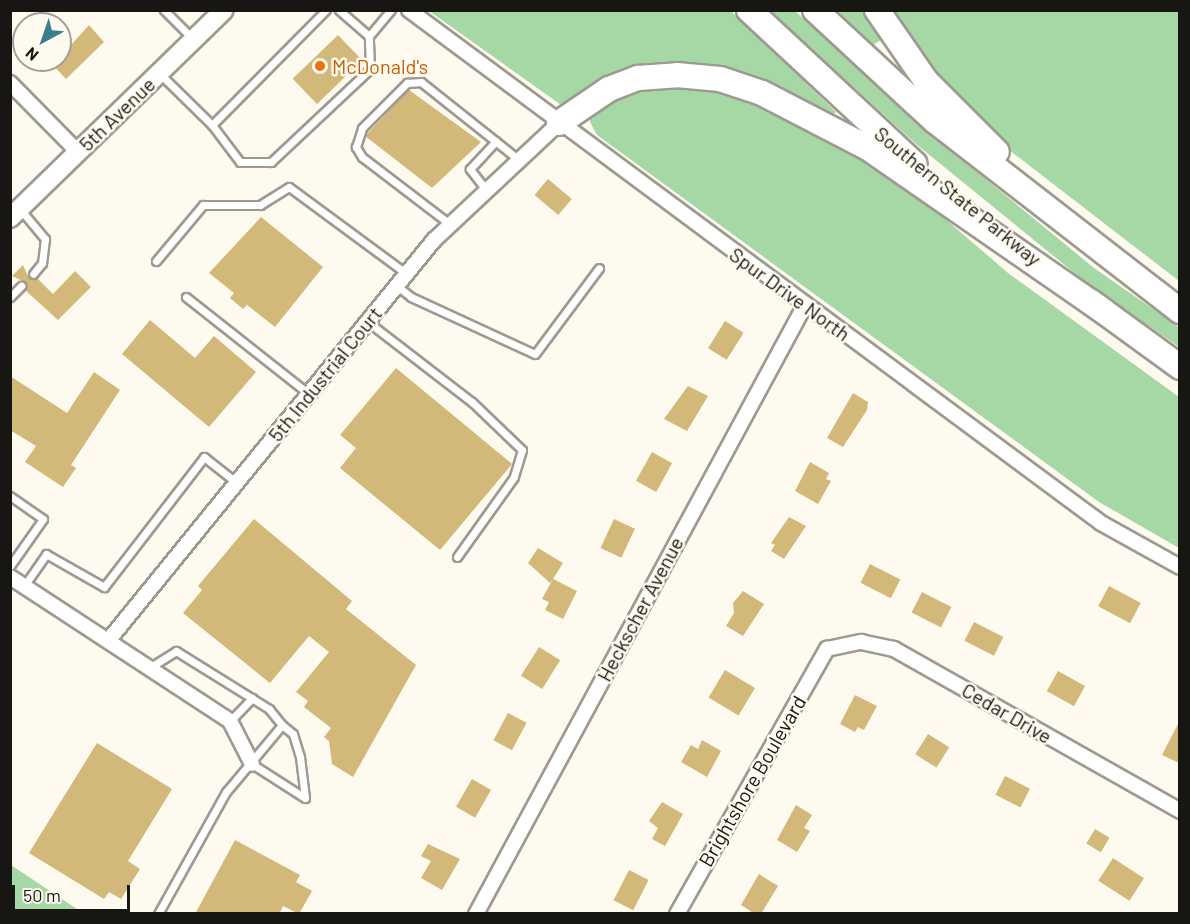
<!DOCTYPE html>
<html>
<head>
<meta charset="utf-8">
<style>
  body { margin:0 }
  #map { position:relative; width:1190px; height:924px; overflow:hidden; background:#fffaef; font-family:Barlow,sans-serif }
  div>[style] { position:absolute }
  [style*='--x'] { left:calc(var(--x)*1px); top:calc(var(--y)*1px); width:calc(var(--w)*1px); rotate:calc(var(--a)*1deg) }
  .green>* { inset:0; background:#a5d8a5 }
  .building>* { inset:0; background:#d3b979; transform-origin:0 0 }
  .roads { filter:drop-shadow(2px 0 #9e9a90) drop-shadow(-2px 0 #9e9a90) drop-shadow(0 2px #9e9a90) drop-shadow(0 -2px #9e9a90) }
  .service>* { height:7px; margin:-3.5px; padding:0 3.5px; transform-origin:3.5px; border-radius:3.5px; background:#fff }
  .minor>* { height:14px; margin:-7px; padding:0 7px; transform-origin:7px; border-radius:7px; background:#fff }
  .secondary>* { height:18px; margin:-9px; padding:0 9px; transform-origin:9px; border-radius:9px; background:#fff }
  .motorway>* { height:24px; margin:-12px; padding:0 12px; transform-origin:12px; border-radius:12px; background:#fff }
  .dots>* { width:16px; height:16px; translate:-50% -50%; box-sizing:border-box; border:3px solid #fffaef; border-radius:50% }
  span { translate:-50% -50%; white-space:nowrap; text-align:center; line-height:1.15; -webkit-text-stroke:5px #fffaef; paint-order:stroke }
  .food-label { font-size:20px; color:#c56008 }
  .left { translate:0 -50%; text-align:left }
  .street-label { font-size:20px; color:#171612 }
  .frame { position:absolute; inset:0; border:12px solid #171612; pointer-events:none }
  .north { position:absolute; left:12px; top:12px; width:60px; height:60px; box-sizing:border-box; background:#fffaef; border:2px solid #a29f97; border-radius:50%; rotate:220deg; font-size:16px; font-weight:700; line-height:24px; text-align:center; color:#171612 }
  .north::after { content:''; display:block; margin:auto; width:21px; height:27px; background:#3a7f8d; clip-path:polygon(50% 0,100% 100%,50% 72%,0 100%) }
  .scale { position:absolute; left:12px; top:885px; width:118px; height:27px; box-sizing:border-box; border:3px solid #171612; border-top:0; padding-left:8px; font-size:18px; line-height:21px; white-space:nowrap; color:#171612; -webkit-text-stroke:4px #fffaef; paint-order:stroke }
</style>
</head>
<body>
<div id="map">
  <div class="green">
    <div style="clip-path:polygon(429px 11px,731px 11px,836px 112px,828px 119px,700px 69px,650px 63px,564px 107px)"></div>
    <div style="clip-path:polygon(770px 11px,795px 11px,926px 130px,1094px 268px,1179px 327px,1179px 347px,1083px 280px,916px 144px)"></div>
    <div style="clip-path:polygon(838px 11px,868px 11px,884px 38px,873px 45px)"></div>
    <div style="clip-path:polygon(888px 11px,1179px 11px,1179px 281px,974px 123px,916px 55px)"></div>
    <div style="clip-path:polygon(658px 82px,722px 90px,814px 126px,900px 180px,1008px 273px,1179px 397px,1179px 548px,1099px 502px,597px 135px,590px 122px,591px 108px)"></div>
    <div style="clip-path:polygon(11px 865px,77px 909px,79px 913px,11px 913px)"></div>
  </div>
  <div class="building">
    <div style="clip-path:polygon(89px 25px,104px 42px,66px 79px,53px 65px)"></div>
    <div style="left:338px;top:35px;width:35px;height:63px;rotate:46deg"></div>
    <div style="clip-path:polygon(409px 90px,481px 142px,432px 188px,365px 136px)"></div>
    <div style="left:548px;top:179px;width:31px;height:21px;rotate:40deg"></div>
    <div style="clip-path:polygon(261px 217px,323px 267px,275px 327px,247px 305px,243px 309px,230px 298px,234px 293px,209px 273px)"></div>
    <div style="clip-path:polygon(23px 265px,29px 278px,37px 278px,53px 294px,75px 271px,91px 287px,58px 320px,25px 290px,25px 282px,12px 276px)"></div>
    <div style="clip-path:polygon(150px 320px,195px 358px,214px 336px,256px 372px,209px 427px,122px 354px)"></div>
    <div style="left:725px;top:321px;width:22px;height:32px;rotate:32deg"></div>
    <div style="clip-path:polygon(396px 368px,512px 464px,440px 550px,340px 468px,356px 448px,340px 435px)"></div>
    <div style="clip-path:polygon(94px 372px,120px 390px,71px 465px,76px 468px,63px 487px,25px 462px,36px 446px,10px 430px,10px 376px,67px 413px)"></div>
    <div style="clip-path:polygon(688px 386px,708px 396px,687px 431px,664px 419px)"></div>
    <div style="clip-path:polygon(853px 393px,868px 402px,867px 410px,843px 447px,827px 438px)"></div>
    <div style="left:652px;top:452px;width:23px;height:33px;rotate:29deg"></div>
    <div style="clip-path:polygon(810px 462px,829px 473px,826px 479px,831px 481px,818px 504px,795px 491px)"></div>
    <div style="clip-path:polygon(789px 517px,806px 526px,784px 559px,771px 551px,775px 545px,771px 543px)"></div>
    <div style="clip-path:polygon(254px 519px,352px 601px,346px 609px,416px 665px,353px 777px,332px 764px,329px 741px,324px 737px,331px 728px,304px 707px,308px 701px,296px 692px,329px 652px,309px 636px,270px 683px,183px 613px,202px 590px,198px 586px)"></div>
    <div style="left:614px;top:519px;width:23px;height:32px;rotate:25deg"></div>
    <div style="clip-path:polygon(538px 548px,563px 563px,553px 579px,577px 591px,563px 619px,545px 610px,549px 602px,542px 599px,553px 579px,550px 583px,528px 563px)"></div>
    <div style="left:870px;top:564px;width:34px;height:21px;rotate:27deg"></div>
    <div style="left:1109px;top:586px;width:36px;height:23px;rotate:28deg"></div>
    <div style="clip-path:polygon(743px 591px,764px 604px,743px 636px,726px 626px,734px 613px,733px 603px)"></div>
    <div style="left:922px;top:592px;width:33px;height:23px;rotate:27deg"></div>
    <div style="left:974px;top:622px;width:33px;height:21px;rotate:27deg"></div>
    <div style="left:539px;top:647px;width:25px;height:34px;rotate:32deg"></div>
    <div style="left:725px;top:670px;width:35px;height:32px;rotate:31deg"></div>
    <div style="left:1058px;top:671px;width:31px;height:23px;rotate:29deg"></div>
    <div style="clip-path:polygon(855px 695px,877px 706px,864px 730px,858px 727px,855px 732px,840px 724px)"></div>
    <div style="left:508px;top:713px;width:21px;height:31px;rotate:28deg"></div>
    <div style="clip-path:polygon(1179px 722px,1179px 763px,1162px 755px)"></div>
    <div style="left:928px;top:734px;width:25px;height:24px;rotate:32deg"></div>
    <div style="clip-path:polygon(702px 740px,721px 751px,707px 777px,681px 762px,691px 745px,698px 749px)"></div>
    <div style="clip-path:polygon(97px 743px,172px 789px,128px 861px,140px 869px,121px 899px,109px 892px,104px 899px,29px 853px)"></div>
    <div style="left:1005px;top:776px;width:28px;height:21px;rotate:27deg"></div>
    <div style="left:472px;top:779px;width:22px;height:32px;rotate:30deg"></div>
    <div style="clip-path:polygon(662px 802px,683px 814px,665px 846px,652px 839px,658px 828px,649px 821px)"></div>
    <div style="clip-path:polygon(796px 805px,812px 815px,804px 828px,810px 831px,797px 852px,777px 840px)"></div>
    <div style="left:1095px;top:829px;width:17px;height:17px;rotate:31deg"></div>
    <div style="clip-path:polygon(235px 840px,300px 875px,296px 882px,312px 891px,299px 914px,283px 906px,279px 914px,195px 914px)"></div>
    <div style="clip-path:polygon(428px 844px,460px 859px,442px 890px,421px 878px,431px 861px,421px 856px)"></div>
    <div style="left:1113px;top:858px;width:37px;height:27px;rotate:33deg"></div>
    <div style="left:629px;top:870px;width:22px;height:34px;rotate:27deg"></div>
    <div style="clip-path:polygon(759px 874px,778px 886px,761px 914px,755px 914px,741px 905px)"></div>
  </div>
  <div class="roads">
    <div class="service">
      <div style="--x:164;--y:10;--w:40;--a:45"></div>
      <div style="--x:339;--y:10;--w:40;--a:41"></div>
      <div style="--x:369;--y:36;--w:34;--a:-50"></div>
      <div style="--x:159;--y:73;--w:74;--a:44.5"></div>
      <div style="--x:212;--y:125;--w:162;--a:-45.3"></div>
      <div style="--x:212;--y:125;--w:46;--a:52.9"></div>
      <div style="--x:240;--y:162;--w:31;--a:0"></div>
      <div style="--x:271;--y:162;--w:136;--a:-43.2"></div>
      <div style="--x:370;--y:69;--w:33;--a:-92"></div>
      <div style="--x:487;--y:191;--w:28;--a:-128"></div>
      <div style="--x:470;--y:169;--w:38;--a:-47"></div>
      <div style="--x:20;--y:209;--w:39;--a:50"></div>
      <div style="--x:45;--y:239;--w:24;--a:97"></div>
      <div style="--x:42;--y:263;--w:14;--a:129"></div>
      <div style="--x:451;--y:225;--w:112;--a:-142.6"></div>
      <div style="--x:362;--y:157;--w:12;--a:-121"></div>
      <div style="--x:356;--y:147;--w:20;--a:-72"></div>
      <div style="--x:362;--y:128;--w:64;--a:-45"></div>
      <div style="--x:407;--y:83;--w:14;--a:-4"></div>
      <div style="--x:421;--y:82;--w:125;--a:38.5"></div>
      <div style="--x:156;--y:261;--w:73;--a:-50"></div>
      <div style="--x:203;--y:205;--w:57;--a:0"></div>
      <div style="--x:260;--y:205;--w:34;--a:-32"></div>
      <div style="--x:289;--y:187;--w:147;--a:36.4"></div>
      <div style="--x:397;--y:286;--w:18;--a:38"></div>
      <div style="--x:411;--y:297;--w:136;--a:24.7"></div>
      <div style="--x:535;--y:354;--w:107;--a:-53.3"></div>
      <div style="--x:10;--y:297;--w:16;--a:-45"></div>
      <div style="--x:186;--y:297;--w:157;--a:38.3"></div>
      <div style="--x:368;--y:322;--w:131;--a:37.6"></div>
      <div style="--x:472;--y:402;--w:69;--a:43.8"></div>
      <div style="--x:522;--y:450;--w:28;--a:107"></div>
      <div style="--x:514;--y:477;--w:98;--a:125.5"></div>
      <div style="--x:10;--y:496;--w:40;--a:34.9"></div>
      <div style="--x:43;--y:519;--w:57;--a:125.1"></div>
      <div style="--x:24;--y:586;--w:39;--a:-55"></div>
      <div style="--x:46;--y:554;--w:67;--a:29.6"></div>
      <div style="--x:104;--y:587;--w:164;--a:-52.4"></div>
      <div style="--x:204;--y:457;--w:42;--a:38.2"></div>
      <div style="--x:149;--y:668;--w:32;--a:-32"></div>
      <div style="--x:176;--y:651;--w:110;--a:31.9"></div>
      <div style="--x:269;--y:709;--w:21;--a:51"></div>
      <div style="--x:230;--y:721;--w:32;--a:-46"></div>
      <div style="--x:158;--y:914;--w:140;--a:-60.9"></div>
      <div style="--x:226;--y:792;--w:87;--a:-50.1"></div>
      <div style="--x:282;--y:725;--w:14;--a:39"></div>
      <div style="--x:293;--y:734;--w:24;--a:73"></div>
      <div style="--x:300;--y:757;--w:41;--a:83"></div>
      <div style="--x:305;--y:798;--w:63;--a:-147.3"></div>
    </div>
    <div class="minor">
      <div style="--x:409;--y:10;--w:861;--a:36.55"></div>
      <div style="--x:1101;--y:523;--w:90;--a:29.1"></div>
      <div style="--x:10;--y:83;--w:97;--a:45.4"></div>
      <div style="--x:10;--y:577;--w:263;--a:33.2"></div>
      <div style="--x:230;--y:721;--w:48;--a:62.9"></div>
      <div style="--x:108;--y:641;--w:517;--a:-50.89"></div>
      <div style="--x:434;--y:240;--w:171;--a:-43.1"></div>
      <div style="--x:476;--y:914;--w:692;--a:-61.62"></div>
      <div style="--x:677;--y:914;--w:305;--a:-60.5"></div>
      <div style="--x:827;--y:649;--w:35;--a:-12"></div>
      <div style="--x:861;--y:642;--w:34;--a:12"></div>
      <div style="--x:894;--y:649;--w:329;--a:29.5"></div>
    </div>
    <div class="secondary">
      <div style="--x:10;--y:218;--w:298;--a:-44.2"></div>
    </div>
    <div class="motorway">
      <div style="--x:749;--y:10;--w:226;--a:42.9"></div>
      <div style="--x:815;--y:10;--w:163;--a:42.8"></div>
      <div style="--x:935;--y:121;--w:310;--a:37.8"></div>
      <div style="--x:877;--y:10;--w:86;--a:55.4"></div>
      <div style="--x:926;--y:81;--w:100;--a:45"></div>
      <div style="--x:559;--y:123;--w:60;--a:-34.2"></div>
      <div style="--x:609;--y:89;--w:31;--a:-21"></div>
      <div style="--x:638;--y:78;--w:39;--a:-4"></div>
      <div style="--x:677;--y:75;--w:43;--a:5.3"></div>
      <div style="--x:720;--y:79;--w:44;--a:18.4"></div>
      <div style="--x:762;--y:93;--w:119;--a:27.4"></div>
      <div style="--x:868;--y:148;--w:286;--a:34.7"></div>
      <div style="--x:1091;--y:302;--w:110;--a:36.1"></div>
    </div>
  </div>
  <div class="dots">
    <div style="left:320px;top:66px;background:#e8710a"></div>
  </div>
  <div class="food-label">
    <span class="left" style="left:332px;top:66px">McDonald's</span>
  </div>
  <div class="street-label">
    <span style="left:117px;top:114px;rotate:-44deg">5th Avenue</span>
    <span style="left:958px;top:196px;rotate:39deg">Southern State Parkway</span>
    <span style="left:790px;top:294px;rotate:36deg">Spur Drive North</span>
    <span style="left:325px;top:374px;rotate:-51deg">5th Industrial Court</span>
    <span style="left:640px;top:609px;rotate:-62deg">Heckscher Avenue</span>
    <span style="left:1007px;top:713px;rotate:30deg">Cedar Drive</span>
    <span style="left:752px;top:781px;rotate:-60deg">Brightshore Boulevard</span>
  </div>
  <div class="frame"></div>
  <div class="north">N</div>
  <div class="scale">50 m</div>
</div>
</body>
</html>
